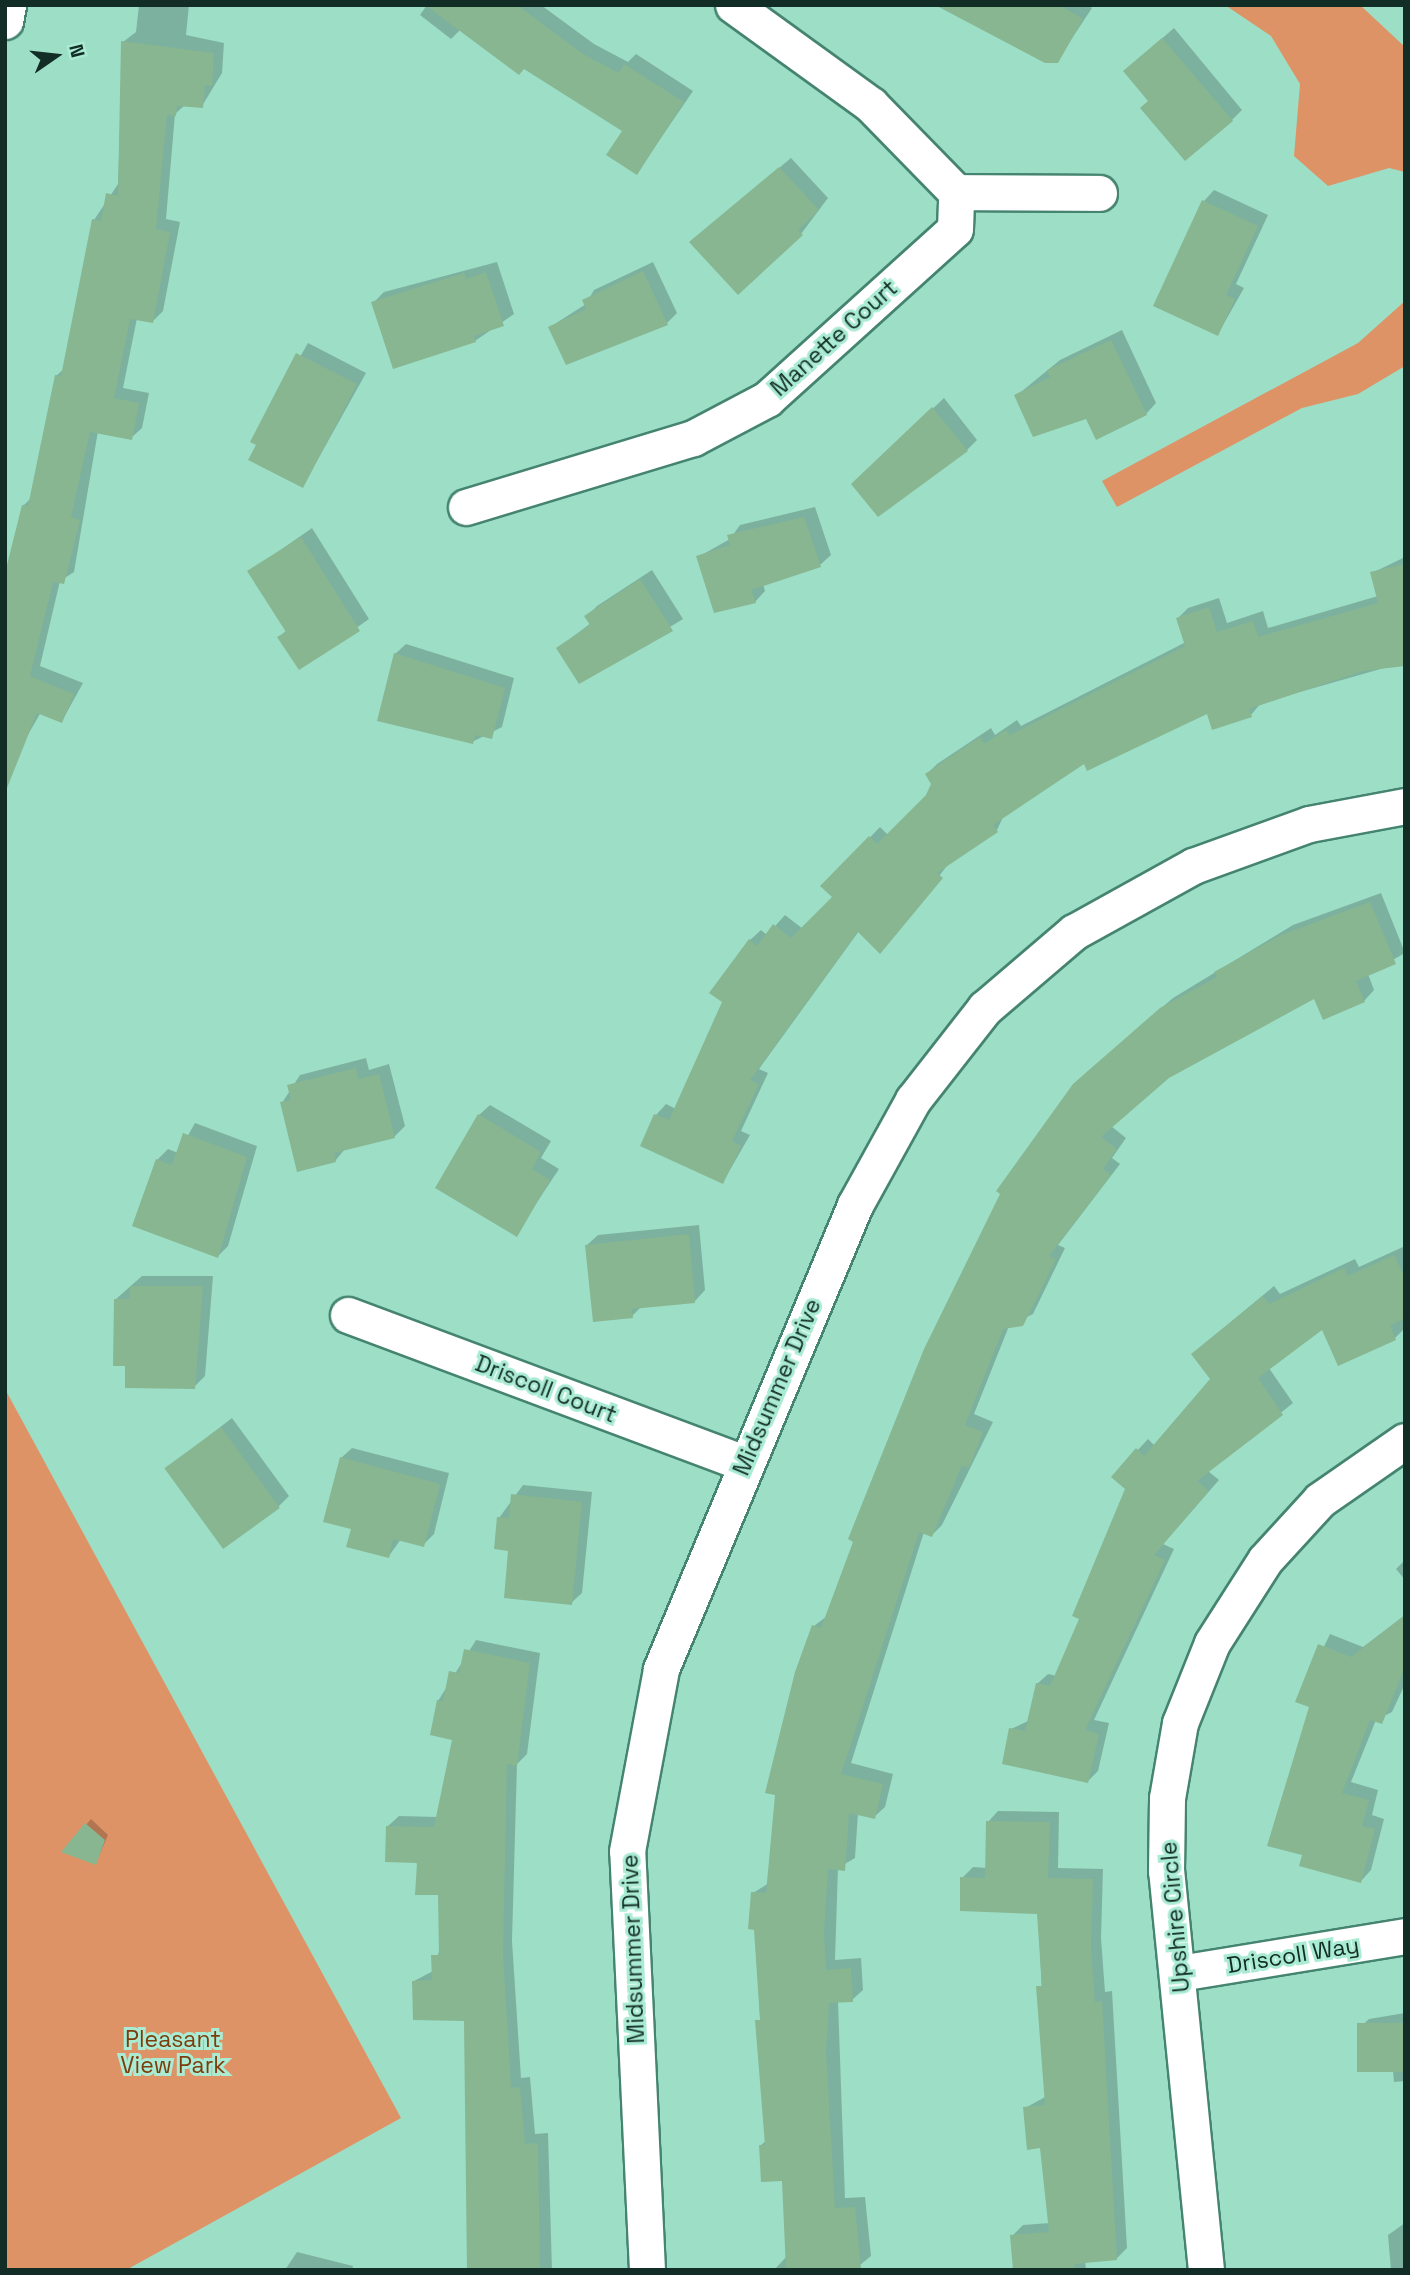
<!DOCTYPE html>
<html>
<head>
<meta charset="utf-8">
<style>
  body { margin:0 }
  #map { position:relative; width:1410px; height:2275px; overflow:hidden; background:#9ddec7; font-family:"Space Grotesk",sans-serif }
  div>[style] { position:absolute }
  [style*='--x'] { left:calc(var(--x)*1px); top:calc(var(--y)*1px); width:calc(var(--w)*1px); rotate:calc(var(--a)*1deg) }
  .green>* { inset:0; background:#de9366 }
  .shadow>* { inset:0; background:#0003 }
  .building>* { inset:0; background:#87b691; transform-origin:0 0 }
  .roads { filter:drop-shadow(2px 0 #458470) drop-shadow(-2px 0 #458470) drop-shadow(0 2px #458470) drop-shadow(0 -2px #458470) }
  .street>* { height:35px; margin:-17.5px; padding:0 17.5px; transform-origin:17.5px; border-radius:17.5px; background:#fff }
  span { translate:-50% -50%; white-space:nowrap; text-align:center; line-height:1.15; -webkit-text-stroke:6px #aaebd4; paint-order:stroke }
  .street-label { font-size:23px; color:#122d25 }
  .park-label { font-size:23px; color:#7d3c0b }
  .frame { position:absolute; inset:0; border:7px solid #122d25; pointer-events:none }
  .north { position:absolute; left:21px; top:21px; width:70px; height:70px; -webkit-text-stroke:5px #aaebd4; paint-order:stroke; rotate:76deg; font-size:19px; font-weight:700; line-height:28px; text-align:center; color:#122d25 }
  .north::after { content:''; display:block; margin:auto; width:24px; height:32px; background:#122d25; clip-path:polygon(50% 0,100% 100%,50% 72%,0 100%) }
</style>
</head>
<body>
<div id="map">
  <div class="green">
    <div style="clip-path:polygon(1225px 5px,1360px 5px,1405px 47px,1405px 172px,1389px 168px,1328px 186px,1294px 156px,1300px 84px,1271px 36px)"></div>
    <div style="clip-path:polygon(1405px 301px,1405px 366px,1358px 394px,1302px 408px,1117px 507px,1102px 481px,1358px 343px)"></div>
    <div style="clip-path:polygon(5px 1389px,401px 2118px,126px 2270px,5px 2270px)"></div>
  </div>
  <div class="shadow">
    <div style="clip-path:polygon(139px 5px,189px 5px,186px 35px,224px 43px,222px 73px,202px 106px,185px 105px,175px 114px,166px 219px,180px 222px,163px 311px,153px 321px,137px 318px,123px 388px,149px 393px,142px 428px,131px 438px,98px 431px,74px 572px,60px 581px,40px 666px,83px 683px,62px 721px,41px 712px,5px 775px,5px 642px,16px 615px,5px 612px,5px 580px,23px 506px,32px 497px,56px 376px,65px 368px,94px 220px,118px 184px,123px 42px,136px 32px)"></div>
    <div style="clip-path:polygon(427px 5px,541px 5px,594px 44px,628px 62px,636px 54px,693px 91px,637px 173px,624px 131px,461px 29px,451px 39px,420px 15px)"></div>
    <div style="clip-path:polygon(959px 5px,1087px 5px,1092px 8px,1057px 61px)"></div>
    <div style="clip-path:polygon(1174px 28px,1242px 110px,1232px 120px,1150px 101px,1136px 61px)"></div>
    <div style="clip-path:polygon(791px 158px,828px 198px,801px 234px,691px 242px)"></div>
    <div style="clip-path:polygon(1214px 190px,1268px 215px,1236px 284px,1244px 288px,1218px 334px,1204px 201px)"></div>
    <div style="clip-path:polygon(497px 262px,514px 314px,475px 341px,373px 303px,384px 292px)"></div>
    <div style="clip-path:polygon(653px 262px,677px 313px,667px 323px,550px 327px,586px 304px,594px 290px)"></div>
    <div style="clip-path:polygon(1122px 330px,1156px 403px,1146px 414px,1087px 417px,1016px 396px,1060px 360px)"></div>
    <div style="clip-path:polygon(308px 343px,366px 373px,303px 486px,252px 440px)"></div>
    <div style="clip-path:polygon(944px 398px,977px 440px,967px 450px,864px 474px)"></div>
    <div style="clip-path:polygon(815px 507px,831px 555px,820px 565px,763px 584px,765px 591px,755px 602px,698px 557px,730px 539px,740px 525px)"></div>
    <div style="clip-path:polygon(312px 528px,369px 619px,299px 668px,279px 637px,287px 630px,249px 572px)"></div>
    <div style="clip-path:polygon(1405px 557px,1405px 662px,1261px 703px,1251px 715px,1208px 711px,1085px 761px,1004px 815px,997px 830px,949px 863px,890px 941px,859px 931px,759px 1069px,768px 1073px,741px 1131px,750px 1135px,723px 1182px,642px 1145px,656px 1115px,666px 1104px,676px 1109px,750px 940px,761px 930px,767px 935px,785px 915px,803px 929px,834px 897px,823px 886px,880px 827px,888px 835px,927px 796px,933px 784px,927px 774px,937px 764px,991px 728px,995px 735px,1017px 720px,1021px 726px,1186px 642px,1178px 618px,1188px 608px,1219px 598px,1227px 623px,1263px 611px,1268px 628px,1378px 596px,1372px 573px)"></div>
    <div style="clip-path:polygon(652px 570px,683px 619px,580px 682px,558px 648px,591px 623px,587px 616px,597px 606px)"></div>
    <div style="clip-path:polygon(406px 644px,514px 678px,502px 727px,472px 742px,395px 654px)"></div>
    <div style="clip-path:polygon(1381px 893px,1405px 953px,1368px 974px,1374px 990px,1364px 1001px,1315px 996px,1168px 1077px,1111px 1126px,1126px 1138px,1112px 1158px,1120px 1164px,1058px 1245px,1065px 1248px,1033px 1314px,1009px 1326px,974px 1414px,993px 1422px,942px 1525px,932px 1535px,924px 1532px,851px 1763px,893px 1774px,885px 1807px,874px 1817px,858px 1813px,855px 1858px,838px 1868px,835px 1960px,861px 1958px,863px 1990px,852px 2000px,838px 2001px,845px 2198px,865px 2197px,871px 2256px,854px 2270px,774px 2270px,787px 2256px,783px 2179px,760px 2146px,767px 2140px,753px 1893px,769px 1883px,814px 1626px,827px 1616px,1086px 1073px,1173px 998px,1293px 925px)"></div>
    <div style="clip-path:polygon(366px 1058px,369px 1070px,389px 1064px,405px 1126px,394px 1137px,345px 1149px,335px 1161px,282px 1103px,300px 1075px)"></div>
    <div style="clip-path:polygon(490px 1105px,551px 1141px,541px 1158px,559px 1169px,516px 1234px,479px 1115px)"></div>
    <div style="clip-path:polygon(195px 1123px,257px 1146px,228px 1246px,218px 1256px,157px 1160px,168px 1149px,178px 1153px)"></div>
    <div style="clip-path:polygon(699px 1225px,705px 1290px,695px 1301px,642px 1306px,632px 1316px,587px 1245px,598px 1235px)"></div>
    <div style="clip-path:polygon(1405px 1246px,1405px 1328px,1395px 1338px,1322px 1327px,1269px 1368px,1293px 1403px,1208px 1471px,1219px 1480px,1163px 1544px,1174px 1549px,1094px 1720px,1109px 1723px,1098px 1771px,1088px 1781px,1011px 1729px,1030px 1720px,1037px 1684px,1048px 1674px,1057px 1676px,1082px 1619px,1127px 1489px,1113px 1477px,1148px 1439px,1155px 1446px,1213px 1379px,1204px 1344px,1274px 1286px,1280px 1294px,1355px 1259px,1359px 1267px)"></div>
    <div style="clip-path:polygon(142px 1276px,213px 1276px,205px 1376px,194px 1387px,127px 1364px,116px 1299px)"></div>
    <div style="clip-path:polygon(232px 1418px,289px 1496px,278px 1507px,167px 1468px)"></div>
    <div style="clip-path:polygon(352px 1448px,449px 1473px,434px 1534px,423px 1545px,401px 1539px,389px 1556px,354px 1528px,341px 1458px)"></div>
    <div style="clip-path:polygon(523px 1485px,592px 1492px,582px 1593px,571px 1603px,510px 1549px,499px 1518px)"></div>
    <div style="clip-path:polygon(1405px 1560px,1405px 1580px,1396px 1569px)"></div>
    <div style="clip-path:polygon(1405px 1615px,1405px 1684px,1392px 1712px,1376px 1720px,1351px 1782px,1378px 1790px,1372px 1815px,1384px 1819px,1371px 1870px,1361px 1881px,1311px 1706px,1298px 1701px,1330px 1634px,1363px 1647px)"></div>
    <div style="clip-path:polygon(476px 1640px,540px 1653px,527px 1754px,517px 1764px,512px 1941px,521px 2078px,530px 2077px,535px 2134px,548px 2133px,552px 2270px,483px 2270px,465px 2020px,414px 1981px,433px 1971px,440px 1948px,440px 1894px,388px 1826px,399px 1816px,438px 1817px,454px 1738px,438px 1701px)"></div>
    <div style="clip-path:polygon(998px 1811px,1059px 1812px,1058px 1868px,1103px 1869px,1101px 1938px,1105px 1992px,1112px 1991px,1127px 2248px,1116px 2259px,1085px 2261px,1086px 2270px,1016px 2270px,1012px 2236px,1023px 2225px,1050px 2223px,1041px 2146px,1025px 2108px,1047px 2096px,1038px 1912px,962px 1878px,973px 1867px,987px 1868px,988px 1822px)"></div>
    <div style="clip-path:polygon(91px 1819px,108px 1835px,96px 1863px,64px 1851px)"></div>
    <div style="clip-path:polygon(1405px 2013px,1405px 2081px,1394px 2082px,1393px 2071px,1358px 2029px,1369px 2019px)"></div>
    <div style="clip-path:polygon(1405px 2223px,1405px 2270px,1391px 2270px,1388px 2235px)"></div>
    <div style="clip-path:polygon(297px 2252px,353px 2266px,352px 2270px,285px 2270px)"></div>
  </div>
  <div class="building">
    <div style="clip-path:polygon(425px 5px,517px 5px,583px 54px,619px 73px,624px 64px,684px 102px,637px 175px,606px 155px,622px 131px,524px 69px,519px 75px)"></div>
    <div style="clip-path:polygon(935px 5px,1059px 5px,1083px 19px,1058px 63px,1045px 63px)"></div>
    <div style="clip-path:polygon(1162px 38px,1233px 121px,1185px 161px,1140px 108px,1148px 101px,1123px 71px)"></div>
    <div style="clip-path:polygon(121px 41px,214px 53px,212px 86px,205px 85px,203px 108px,177px 106px,176px 116px,167px 115px,156px 229px,170px 232px,153px 323px,130px 319px,114px 398px,139px 403px,132px 440px,90px 432px,71px 517px,80px 520px,64px 584px,53px 582px,30px 676px,74px 694px,62px 723px,37px 713px,7px 788px,5px 573px,22px 505px,28px 506px,55px 375px,61px 376px,92px 219px,101px 221px,106px 193px,118px 196px)"></div>
    <div style="clip-path:polygon(779px 167px,819px 210px,798px 230px,803px 235px,738px 295px,689px 242px)"></div>
    <div style="clip-path:polygon(1202px 200px,1258px 226px,1226px 295px,1235px 299px,1218px 336px,1153px 306px)"></div>
    <div style="clip-path:polygon(643px 271px,668px 325px,566px 365px,548px 327px,586px 309px,582px 300px)"></div>
    <div style="clip-path:polygon(486px 272px,504px 326px,474px 336px,476px 342px,393px 369px,371px 302px,464px 273px,466px 279px)"></div>
    <div style="clip-path:polygon(1111px 340px,1147px 415px,1096px 440px,1086px 419px,1033px 437px,1014px 395px,1050px 377px,1047px 370px)"></div>
    <div style="clip-path:polygon(296px 353px,357px 384px,303px 488px,248px 460px,256px 445px,250px 442px)"></div>
    <div style="clip-path:polygon(932px 407px,968px 451px,878px 517px,851px 484px)"></div>
    <div style="clip-path:polygon(804px 517px,821px 567px,751px 590px,756px 603px,714px 613px,696px 556px,730px 545px,727px 535px)"></div>
    <div style="clip-path:polygon(301px 537px,360px 631px,299px 670px,277px 637px,286px 632px,247px 571px)"></div>
    <div style="clip-path:polygon(1405px 564px,1405px 666px,1363px 671px,1249px 709px,1252px 717px,1212px 730px,1207px 714px,1087px 771px,1084px 764px,993px 825px,998px 832px,937px 873px,943px 878px,880px 954px,858px 932px,750px 1080px,759px 1084px,732px 1141px,741px 1146px,723px 1184px,640px 1146px,654px 1114px,669px 1120px,722px 1002px,709px 993px,749px 939px,757px 946px,773px 924px,791px 938px,832px 897px,820px 886px,869px 836px,877px 844px,926px 795px,931px 784px,925px 774px,980px 737px,984px 744px,1006px 730px,1010px 735px,1185px 646px,1176px 618px,1209px 607px,1217px 632px,1253px 621px,1258px 637px,1378px 603px,1370px 572px)"></div>
    <div style="clip-path:polygon(640px 579px,673px 631px,579px 684px,556px 648px,590px 625px,584px 616px)"></div>
    <div style="clip-path:polygon(394px 653px,505px 688px,492px 739px,475px 735px,473px 744px,377px 721px)"></div>
    <div style="clip-path:polygon(1370px 902px,1396px 964px,1356px 981px,1365px 1002px,1323px 1020px,1314px 999px,1169px 1078px,1101px 1137px,1117px 1149px,1103px 1169px,1111px 1175px,1049px 1256px,1056px 1259px,1023px 1326px,1003px 1329px,965px 1425px,983px 1432px,969px 1468px,962px 1465px,932px 1537px,919px 1532px,841px 1774px,883px 1784px,875px 1819px,849px 1813px,845px 1871px,828px 1869px,824px 1933px,826px 1970px,851px 1968px,853px 2002px,829px 2003px,826px 2051px,835px 2208px,855px 2207px,861px 2269px,786px 2270px,782px 2181px,761px 2182px,759px 2145px,765px 2145px,755px 2020px,760px 2020px,754px 1930px,748px 1929px,751px 1892px,766px 1893px,775px 1795px,765px 1793px,795px 1672px,812px 1625px,821px 1628px,853px 1542px,848px 1539px,924px 1349px,1000px 1194px,996px 1191px,1073px 1084px,1160px 1008px,1217px 977px,1214px 972px,1281px 935px)"></div>
    <div style="clip-path:polygon(356px 1068px,358px 1079px,379px 1074px,395px 1138px,334px 1153px,336px 1162px,297px 1172px,280px 1102px,291px 1100px,287px 1085px)"></div>
    <div style="clip-path:polygon(478px 1114px,541px 1152px,532px 1169px,550px 1180px,517px 1237px,435px 1188px)"></div>
    <div style="clip-path:polygon(183px 1133px,247px 1157px,218px 1258px,132px 1226px,156px 1159px,172px 1165px)"></div>
    <div style="clip-path:polygon(689px 1234px,695px 1303px,632px 1309px,633px 1318px,593px 1322px,585px 1245px)"></div>
    <div style="clip-path:polygon(1394px 1255px,1405px 1277px,1405px 1318px,1390px 1326px,1396px 1340px,1338px 1366px,1322px 1330px,1258px 1378px,1283px 1415px,1197px 1481px,1209px 1491px,1154px 1555px,1165px 1560px,1085px 1730px,1099px 1734px,1088px 1783px,1002px 1764px,1009px 1728px,1025px 1731px,1036px 1683px,1050px 1686px,1079px 1619px,1072px 1616px,1125px 1489px,1111px 1477px,1136px 1448px,1144px 1456px,1210px 1379px,1191px 1354px,1263px 1296px,1269px 1304px,1344px 1268px,1348px 1276px)"></div>
    <div style="clip-path:polygon(130px 1286px,203px 1286px,195px 1389px,125px 1388px,125px 1366px,113px 1366px,114px 1299px,130px 1299px)"></div>
    <div style="left:221px;top:1427px;width:100px;height:70px;rotate:54deg"></div>
    <div style="clip-path:polygon(340px 1457px,440px 1484px,424px 1547px,393px 1539px,389px 1558px,346px 1547px,351px 1529px,323px 1522px)"></div>
    <div style="clip-path:polygon(511px 1494px,582px 1502px,572px 1605px,504px 1598px,508px 1551px,494px 1549px,497px 1517px,509px 1518px)"></div>
    <div style="clip-path:polygon(1405px 1615px,1405px 1667px,1382px 1724px,1370px 1720px,1342px 1793px,1369px 1800px,1362px 1826px,1375px 1829px,1361px 1883px,1299px 1866px,1302px 1855px,1267px 1846px,1309px 1707px,1295px 1702px,1318px 1644px,1351px 1657px)"></div>
    <div style="clip-path:polygon(464px 1649px,530px 1663px,517px 1766px,507px 1764px,503px 1953px,511px 2088px,520px 2087px,525px 2144px,538px 2143px,540px 2270px,467px 2270px,464px 2021px,413px 2020px,412px 1981px,432px 1980px,431px 1955px,439px 1955px,438px 1895px,415px 1895px,417px 1863px,385px 1862px,386px 1826px,434px 1827px,452px 1740px,430px 1735px,437px 1700px,443px 1701px,449px 1671px,459px 1673px)"></div>
    <div style="clip-path:polygon(986px 1821px,1050px 1822px,1048px 1878px,1093px 1879px,1091px 1950px,1095px 2002px,1102px 2001px,1117px 2260px,1074px 2264px,1075px 2270px,1013px 2270px,1010px 2235px,1049px 2232px,1040px 2148px,1027px 2150px,1023px 2107px,1045px 2105px,1036px 1986px,1042px 1986px,1037px 1914px,960px 1911px,960px 1877px,985px 1878px)"></div>
    <div style="clip-path:polygon(85px 1823px,105px 1840px,96px 1865px,61px 1852px)"></div>
    <div style="left:1405px;top:2023px;width:49px;height:48px;rotate:90deg"></div>
  </div>
  <div class="roads">
    <div class="street">
      <div style="--x:733;--y:5;--w:170;--a:35.9"></div>
      <div style="--x:871;--y:105;--w:122;--a:45.7"></div>
      <div style="--x:956;--y:192;--w:143;--a:0.4"></div>
      <div style="--x:5;--y:21;--w:16;--a:-79"></div>
      <div style="--x:466;--y:507;--w:237;--a:-16.9"></div>
      <div style="--x:693;--y:438;--w:84;--a:-27.8"></div>
      <div style="--x:767;--y:399;--w:253;--a:-42.1"></div>
      <div style="--x:955;--y:229;--w:37;--a:-88"></div>
      <div style="--x:348;--y:1315;--w:423;--a:20.5"></div>
      <div style="--x:1180;--y:1973;--w:228;--a:-9.3"></div>
      <div style="--x:647;--y:2270;--w:419;--a:-92.7"></div>
      <div style="--x:627;--y:1851;--w:185;--a:-79.4"></div>
      <div style="--x:661;--y:1669;--w:503;--a:-67.31"></div>
      <div style="--x:855;--y:1205;--w:120;--a:-61.1"></div>
      <div style="--x:913;--y:1100;--w:117;--a:-52"></div>
      <div style="--x:985;--y:1008;--w:117;--a:-40.5"></div>
      <div style="--x:1074;--y:932;--w:136;--a:-29"></div>
      <div style="--x:1193;--y:866;--w:123;--a:-19.9"></div>
      <div style="--x:1309;--y:824;--w:98;--a:-10.6"></div>
      <div style="--x:1206;--y:2270;--w:401;--a:-95.7"></div>
      <div style="--x:1166;--y:1871;--w:73;--a:-89.2"></div>
      <div style="--x:1167;--y:1798;--w:76;--a:-80.2"></div>
      <div style="--x:1180;--y:1723;--w:86;--a:-68.2"></div>
      <div style="--x:1212;--y:1643;--w:98;--a:-57.4"></div>
      <div style="--x:1265;--y:1560;--w:81;--a:-47.5"></div>
      <div style="--x:1320;--y:1500;--w:103;--a:-34.8"></div>
    </div>
  </div>
  <div class="street-label">
    <span style="left:834px;top:338px;rotate:-42deg">Manette Court</span>
    <span style="left:777px;top:1387px;rotate:-67deg">Midsummer Drive</span>
    <span style="left:546px;top:1389px;rotate:21deg">Driscoll Court</span>
    <span style="left:1175px;top:1917px;rotate:-95deg">Upshire Circle</span>
    <span style="left:633px;top:1949px;rotate:-92deg">Midsummer Drive</span>
    <span style="left:1293px;top:1955px;rotate:-9deg">Driscoll Way</span>
  </div>
  <div class="park-label">
    <span style="left:173px;top:2052px">Pleasant<br>View Park</span>
  </div>
  <div class="frame"></div>
  <div class="north">N</div>
</div>
</body>
</html>
